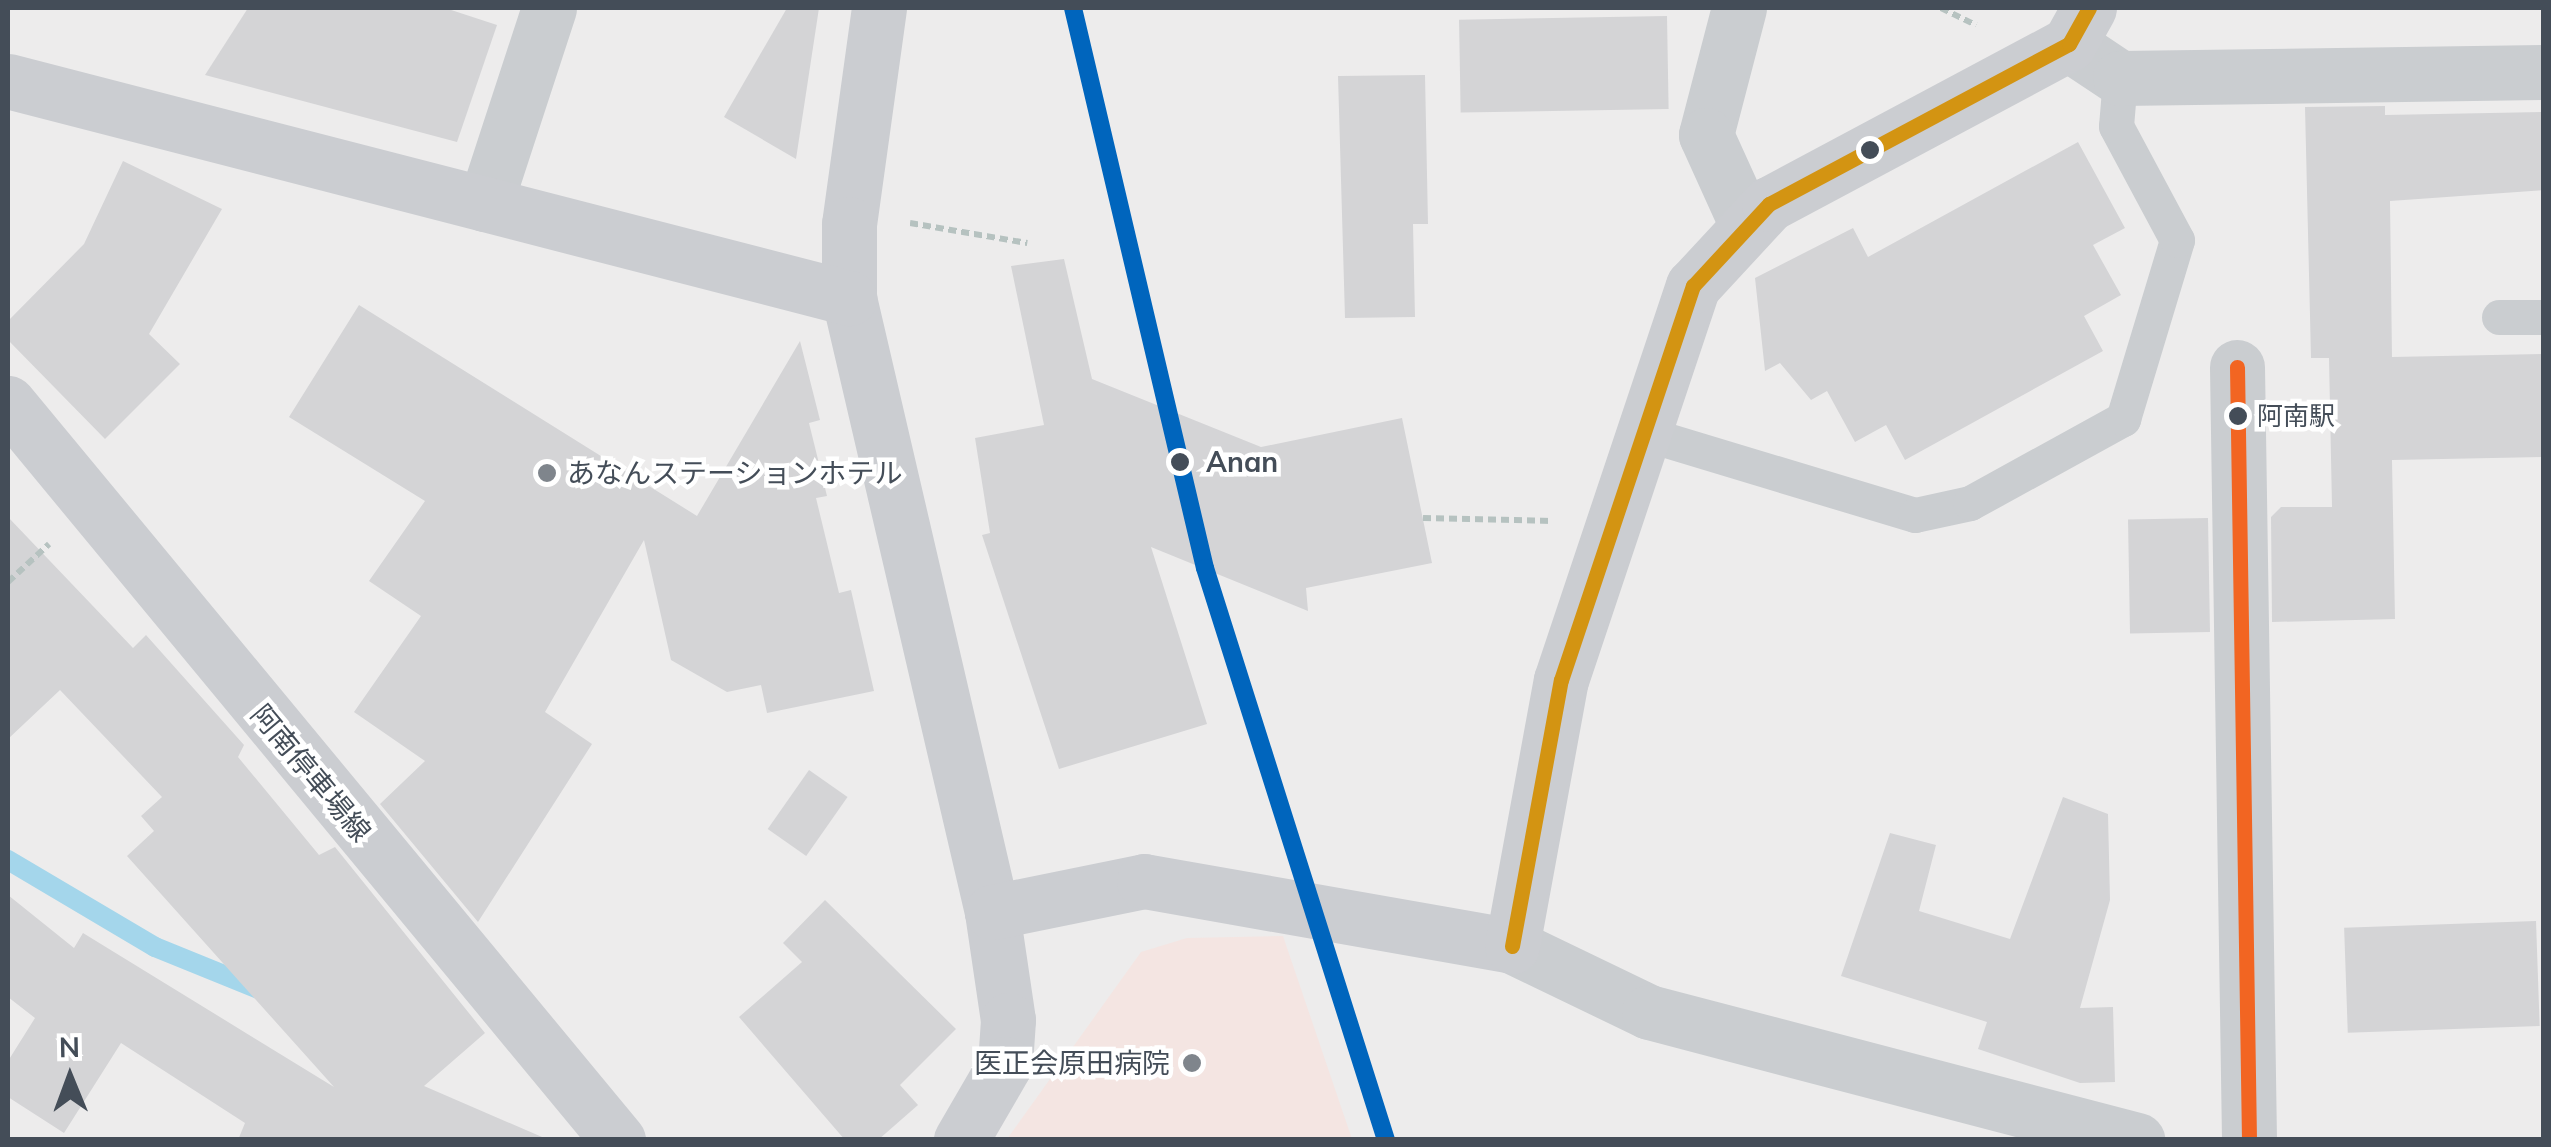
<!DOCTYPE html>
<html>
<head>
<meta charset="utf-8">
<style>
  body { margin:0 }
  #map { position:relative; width:2551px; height:1147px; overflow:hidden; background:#edecec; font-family:Mulish,"Noto Sans JP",sans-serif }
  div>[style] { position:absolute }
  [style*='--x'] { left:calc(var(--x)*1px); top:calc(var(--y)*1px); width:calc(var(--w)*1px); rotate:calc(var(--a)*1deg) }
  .medical>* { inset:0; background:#f4e5e2 }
  .stream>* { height:20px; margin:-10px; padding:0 10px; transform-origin:10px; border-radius:10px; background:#a4d6eb }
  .building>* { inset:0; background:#d4d4d6; transform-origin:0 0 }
  .path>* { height:6px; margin-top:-3px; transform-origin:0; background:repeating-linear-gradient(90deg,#b6c2c0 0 8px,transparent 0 13px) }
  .lane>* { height:35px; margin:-17.5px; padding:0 17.5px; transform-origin:17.5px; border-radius:17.5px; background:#cacdd0 }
  .street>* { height:55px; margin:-27.5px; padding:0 27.5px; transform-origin:27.5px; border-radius:27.5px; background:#cacdd0 }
  .secondary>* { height:55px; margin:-27.5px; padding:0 27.5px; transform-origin:27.5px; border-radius:27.5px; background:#cbcdd1 }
  .bus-1>* { height:15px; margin:-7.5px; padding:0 7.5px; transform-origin:7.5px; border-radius:7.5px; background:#d39412 }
  .bus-2>* { height:15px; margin:-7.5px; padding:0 7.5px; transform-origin:7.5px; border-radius:7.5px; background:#f26522 }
  .rail-1>* { height:18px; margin:-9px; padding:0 9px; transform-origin:9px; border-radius:9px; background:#0065bd }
  .dots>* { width:28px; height:28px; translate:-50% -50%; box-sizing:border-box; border:5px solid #fff; border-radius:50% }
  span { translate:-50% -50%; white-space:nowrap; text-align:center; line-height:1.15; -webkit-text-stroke:9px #fff; paint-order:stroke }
  .bus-label { font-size:26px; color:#444d58 }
  .left { translate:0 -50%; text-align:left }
  .stop-label { font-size:28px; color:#444d58; font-weight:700 }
  .poi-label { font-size:28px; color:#444d58 }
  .right { translate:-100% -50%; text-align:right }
  .street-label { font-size:28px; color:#444d58 }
  .frame { position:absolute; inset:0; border:10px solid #444d58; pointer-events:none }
  .north { position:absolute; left:20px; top:1027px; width:100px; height:100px; -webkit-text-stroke:8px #fff; paint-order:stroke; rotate:359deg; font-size:28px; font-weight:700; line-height:40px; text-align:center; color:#444d58 }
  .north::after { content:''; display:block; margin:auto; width:35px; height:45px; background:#444d58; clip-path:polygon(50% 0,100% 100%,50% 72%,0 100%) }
</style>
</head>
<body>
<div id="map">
  <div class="medical">
    <div style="clip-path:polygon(1283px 936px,1352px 1139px,1007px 1139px,1141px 952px,1187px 938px)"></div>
  </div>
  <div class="stream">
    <div style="--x:8;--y:860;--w:171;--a:30.6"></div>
    <div style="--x:155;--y:947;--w:114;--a:22.1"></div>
  </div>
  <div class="building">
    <div style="clip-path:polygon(248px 8px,445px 8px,497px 25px,457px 142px,205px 75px)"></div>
    <div style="clip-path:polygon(787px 8px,819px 8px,796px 159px,724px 117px)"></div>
    <div style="left:1667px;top:16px;width:93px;height:208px;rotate:89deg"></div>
    <div style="clip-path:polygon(1425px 75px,1428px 224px,1413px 224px,1415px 317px,1345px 318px,1338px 76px)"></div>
    <div style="clip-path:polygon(2385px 106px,2385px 115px,2544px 112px,2544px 190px,2390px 201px,2392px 357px,2544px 354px,2544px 457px,2392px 460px,2395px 619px,2272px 622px,2271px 517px,2281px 507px,2332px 507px,2329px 358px,2311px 358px,2305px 107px)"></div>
    <div style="clip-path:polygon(2078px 142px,2125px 228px,2093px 245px,2121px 295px,2084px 316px,2103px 351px,1905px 460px,1886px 425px,1855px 442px,1827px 391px,1811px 400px,1780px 363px,1765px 371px,1755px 278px,1853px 228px,1868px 257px)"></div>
    <div style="clip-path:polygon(123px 161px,222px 209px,149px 334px,180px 364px,105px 439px,8px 340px,8px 321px,84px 244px)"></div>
    <div style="clip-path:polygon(1064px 259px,1092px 379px,1261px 447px,1402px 418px,1432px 563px,1306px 588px,1308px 611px,1151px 547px,1207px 724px,1059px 769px,982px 535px,990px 533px,975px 438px,1044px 425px,1011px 266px)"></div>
    <div style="clip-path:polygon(359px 305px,697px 516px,800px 341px,820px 420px,809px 423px,827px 496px,816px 498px,839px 593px,851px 590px,874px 691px,767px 713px,761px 685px,727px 692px,671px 660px,644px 540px,545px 712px,592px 744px,478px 922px,380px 804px,425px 761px,354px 712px,421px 616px,369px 581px,425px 501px,289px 417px)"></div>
    <div style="clip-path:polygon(8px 517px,133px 648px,146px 635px,244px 745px,238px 757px,319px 855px,335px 847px,485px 1033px,424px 1086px,549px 1140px,238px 1140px,245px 1123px,121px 1043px,64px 1133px,8px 1097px,8px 1061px,35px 1018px,8px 997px,8px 895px,74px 948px,83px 933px,334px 1087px,127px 856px,154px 831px,141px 816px,162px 797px,60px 690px,8px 739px)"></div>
    <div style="left:2208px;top:518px;width:114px;height:80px;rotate:89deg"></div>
    <div style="left:809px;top:770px;width:47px;height:72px;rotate:35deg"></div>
    <div style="clip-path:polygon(2063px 797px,2108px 814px,2110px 900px,2080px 1008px,2113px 1007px,2115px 1082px,2080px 1083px,1978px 1049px,1987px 1022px,1841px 976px,1890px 833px,1936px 845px,1919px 911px,2010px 939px)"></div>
    <div style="clip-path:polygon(825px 900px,956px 1029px,900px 1085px,918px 1105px,878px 1140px,845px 1140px,739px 1017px,802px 962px,783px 943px)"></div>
    <div style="left:2536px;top:921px;width:105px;height:192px;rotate:88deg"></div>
  </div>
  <div class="path">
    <div style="--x:1941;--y:8;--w:39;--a:26"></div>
    <div style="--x:910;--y:223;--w:119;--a:9.7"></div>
    <div style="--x:1423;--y:518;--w:129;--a:1.3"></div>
    <div style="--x:8;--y:582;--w:56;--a:-42.8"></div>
  </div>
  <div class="lane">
    <div style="--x:2499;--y:317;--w:45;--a:0"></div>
    <div style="--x:1643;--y:433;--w:284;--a:16.8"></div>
    <div style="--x:1915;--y:515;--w:56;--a:-12.3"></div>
    <div style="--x:1970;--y:503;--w:175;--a:-28.8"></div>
    <div style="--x:2123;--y:419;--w:187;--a:-73.2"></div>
    <div style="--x:2177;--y:240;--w:129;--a:-118.2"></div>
    <div style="--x:2116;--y:126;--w:48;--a:-85.2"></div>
  </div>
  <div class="street">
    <div style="--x:1739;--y:8;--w:131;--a:104.6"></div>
    <div style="--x:1706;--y:135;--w:97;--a:65.6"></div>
    <div style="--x:2069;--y:44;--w:61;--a:33.7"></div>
    <div style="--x:2120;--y:78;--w:424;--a:-0.8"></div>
    <div style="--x:485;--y:204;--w:206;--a:-71.9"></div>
    <div style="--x:2237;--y:367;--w:773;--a:89.11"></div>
    <div style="--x:1512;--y:946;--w:152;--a:25.7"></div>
    <div style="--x:1649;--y:1012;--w:505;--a:14.7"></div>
  </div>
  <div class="secondary">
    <div style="--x:879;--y:8;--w:218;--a:97.9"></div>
    <div style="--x:849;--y:224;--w:74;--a:90"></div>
    <div style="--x:849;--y:298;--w:630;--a:76.89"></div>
    <div style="--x:992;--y:912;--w:109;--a:81.6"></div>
    <div style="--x:1008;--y:1020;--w:44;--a:93.9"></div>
    <div style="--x:1005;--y:1064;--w:88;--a:120.1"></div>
    <div style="--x:8;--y:81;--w:869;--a:14.47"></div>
    <div style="--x:8;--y:403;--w:957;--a:50.39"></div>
    <div style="--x:992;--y:912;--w:155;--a:-11.5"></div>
    <div style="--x:1144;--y:881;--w:374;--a:10"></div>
    <div style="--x:1512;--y:946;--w:270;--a:-79.6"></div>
    <div style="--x:1561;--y:680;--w:416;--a:-71.5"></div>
    <div style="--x:1693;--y:286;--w:112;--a:-47.2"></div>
    <div style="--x:1769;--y:204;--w:340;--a:-28.1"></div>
    <div style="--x:2069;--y:44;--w:41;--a:-60.9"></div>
  </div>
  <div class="bus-1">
    <div style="--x:1512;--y:946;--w:270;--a:-79.6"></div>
    <div style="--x:1561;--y:680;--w:416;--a:-71.5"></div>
    <div style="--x:1693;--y:286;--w:112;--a:-47.2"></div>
    <div style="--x:1769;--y:204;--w:340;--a:-28.1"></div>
    <div style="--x:2069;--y:44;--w:41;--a:-60.9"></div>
  </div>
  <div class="bus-2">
    <div style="--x:2237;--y:367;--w:773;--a:89.11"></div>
  </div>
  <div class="rail-1">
    <div style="--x:1073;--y:8;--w:575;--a:76.74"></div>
    <div style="--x:1205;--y:568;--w:600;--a:72.44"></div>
  </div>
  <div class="dots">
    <div style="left:1870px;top:150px;background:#444d58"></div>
    <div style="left:2238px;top:416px;background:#444d58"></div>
    <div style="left:1180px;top:462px;background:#444d58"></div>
    <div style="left:547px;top:473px;background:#7f858c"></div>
    <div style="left:1192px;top:1063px;background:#7f858c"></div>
  </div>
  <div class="bus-label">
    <span class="left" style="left:2257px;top:416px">阿南駅</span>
  </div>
  <div class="stop-label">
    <span class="left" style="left:1206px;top:462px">Anan</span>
  </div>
  <div class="poi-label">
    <span class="left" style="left:567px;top:473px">あなんステーションホテル</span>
    <span class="right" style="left:1170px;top:1063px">医正会原田病院</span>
  </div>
  <div class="street-label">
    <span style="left:311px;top:773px;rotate:50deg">阿南停車場線</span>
  </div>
  <div class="frame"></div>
  <div class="north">N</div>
</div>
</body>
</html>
